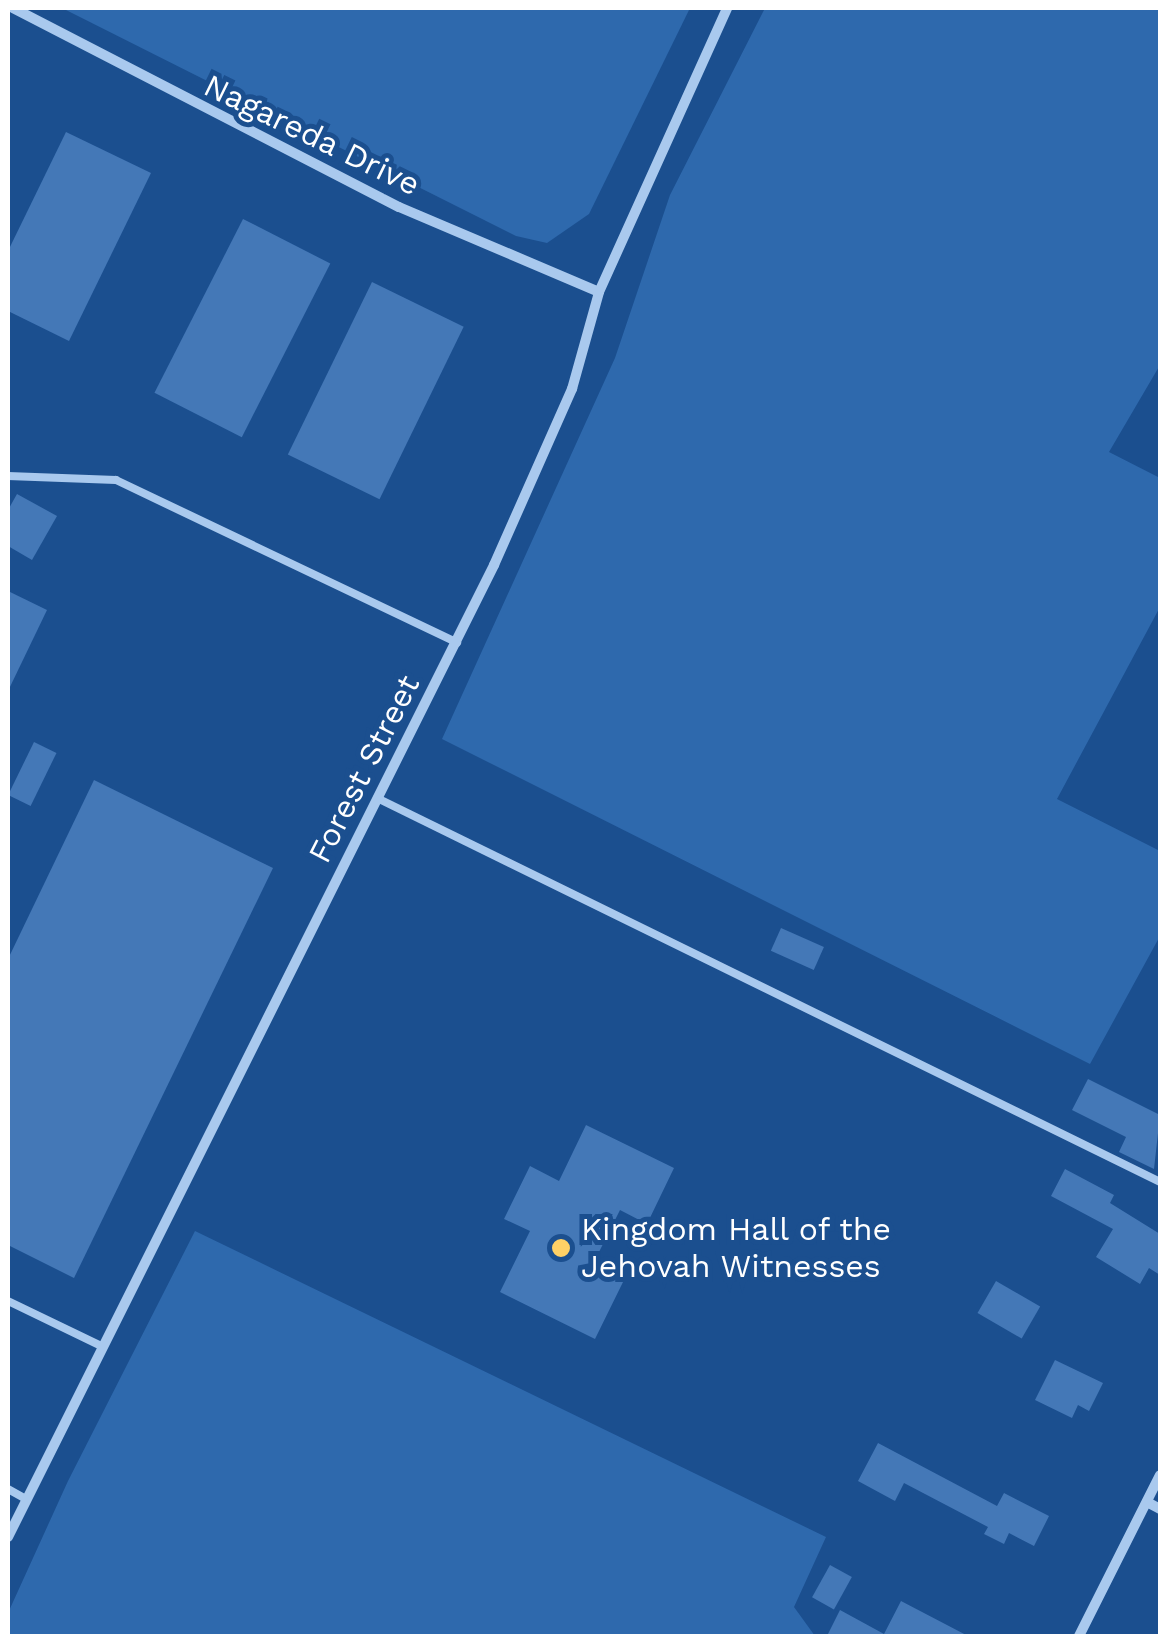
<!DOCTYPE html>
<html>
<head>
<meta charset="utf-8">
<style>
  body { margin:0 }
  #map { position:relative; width:1168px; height:1644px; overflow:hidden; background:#1b4f8f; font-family:"Work Sans",sans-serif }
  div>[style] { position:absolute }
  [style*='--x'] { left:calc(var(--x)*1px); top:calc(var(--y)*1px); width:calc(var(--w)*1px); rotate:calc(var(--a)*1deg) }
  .green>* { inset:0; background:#2e69ad }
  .building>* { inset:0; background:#4478b7; transform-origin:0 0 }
  .lane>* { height:8px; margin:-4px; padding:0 4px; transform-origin:4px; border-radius:4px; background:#a9c9ee }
  .street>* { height:10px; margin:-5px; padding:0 5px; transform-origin:5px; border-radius:5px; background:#a9c9ee }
  .dots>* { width:28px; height:28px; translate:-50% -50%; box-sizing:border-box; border:5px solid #1b4f8f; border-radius:50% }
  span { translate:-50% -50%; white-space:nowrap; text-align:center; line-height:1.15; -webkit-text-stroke:10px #1b4f8f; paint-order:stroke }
  .street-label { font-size:32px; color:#fff }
  .poi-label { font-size:32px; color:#fff }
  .left { translate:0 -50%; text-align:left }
  .frame { position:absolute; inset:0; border:10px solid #fff; pointer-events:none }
</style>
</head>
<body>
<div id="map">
  <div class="green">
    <div style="clip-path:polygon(62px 8px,690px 8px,589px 214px,547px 243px,516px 236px)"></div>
    <div style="clip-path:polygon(765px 8px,1160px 8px,1160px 365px,1109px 452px,1160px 478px,1160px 607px,1057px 799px,1160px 851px,1160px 936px,1090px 1064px,442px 739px,615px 358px,670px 195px)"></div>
    <div style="clip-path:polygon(195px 1231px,826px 1537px,794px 1607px,815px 1636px,8px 1636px,8px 1613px,68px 1481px)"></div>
  </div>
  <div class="building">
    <div style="clip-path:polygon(66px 132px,151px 173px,69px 341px,8px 311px,8px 251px)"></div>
    <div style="left:243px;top:219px;width:98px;height:195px;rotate:27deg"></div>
    <div style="left:372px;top:282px;width:102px;height:192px;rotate:26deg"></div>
    <div style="clip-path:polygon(17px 494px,57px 516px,32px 560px,8px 546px,8px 510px)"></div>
    <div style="clip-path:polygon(8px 591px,47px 610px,8px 691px)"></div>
    <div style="left:34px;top:742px;width:25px;height:59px;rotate:26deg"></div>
    <div style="clip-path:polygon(94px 780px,273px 868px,74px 1278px,8px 1245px,8px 959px)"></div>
    <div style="left:781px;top:928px;width:47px;height:25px;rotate:24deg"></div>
    <div style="clip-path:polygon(1088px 1079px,1160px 1115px,1154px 1169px,1119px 1152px,1126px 1137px,1072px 1110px)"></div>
    <div style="clip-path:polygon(586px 1125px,674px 1168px,647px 1224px,620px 1210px,593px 1264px,624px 1280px,595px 1339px,500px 1292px,530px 1231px,504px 1219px,530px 1166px,559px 1181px)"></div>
    <div style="clip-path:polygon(1065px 1169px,1114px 1195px,1110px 1203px,1160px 1234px,1160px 1275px,1149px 1268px,1140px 1284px,1096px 1257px,1113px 1229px,1051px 1196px)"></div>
    <div style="left:996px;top:1281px;width:51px;height:37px;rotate:30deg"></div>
    <div style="clip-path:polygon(1055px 1360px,1103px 1383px,1089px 1411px,1078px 1405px,1072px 1418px,1035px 1400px)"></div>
    <div style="clip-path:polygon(878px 1443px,997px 1506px,1004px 1493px,1049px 1516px,1034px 1546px,1009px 1533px,1004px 1544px,984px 1534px,988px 1527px,904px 1483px,895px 1501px,858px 1481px)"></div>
    <div style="left:830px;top:1565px;width:25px;height:37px;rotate:29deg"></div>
    <div style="clip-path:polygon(901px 1601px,968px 1636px,827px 1636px,840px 1610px,884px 1634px)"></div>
  </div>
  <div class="lane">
    <div style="--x:8;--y:476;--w:108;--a:2.1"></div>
    <div style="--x:116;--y:480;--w:378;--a:25.5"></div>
    <div style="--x:377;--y:798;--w:872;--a:26.12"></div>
    <div style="--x:8;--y:1301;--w:101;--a:25.8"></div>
    <div style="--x:8;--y:1489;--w:21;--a:29"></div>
  </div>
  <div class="street">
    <div style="--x:13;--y:8;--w:434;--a:27.3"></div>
    <div style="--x:399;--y:207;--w:217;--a:23"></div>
    <div style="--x:1147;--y:1502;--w:15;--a:28"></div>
    <div style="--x:8;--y:1537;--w:1087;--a:-63.43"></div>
    <div style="--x:494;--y:565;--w:193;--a:-66.1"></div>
    <div style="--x:572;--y:389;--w:101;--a:-74.4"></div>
    <div style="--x:599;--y:292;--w:312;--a:-65.7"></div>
    <div style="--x:1079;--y:1636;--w:180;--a:-63.3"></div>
  </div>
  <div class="dots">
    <div style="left:561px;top:1248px;background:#ffd166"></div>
  </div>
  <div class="street-label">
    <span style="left:312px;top:135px;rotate:26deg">Nagareda Drive</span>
    <span style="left:364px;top:769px;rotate:-63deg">Forest Street</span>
  </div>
  <div class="poi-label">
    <span class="left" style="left:581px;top:1248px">Kingdom Hall of the<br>Jehovah Witnesses</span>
  </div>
  <div class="frame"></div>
</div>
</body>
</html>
